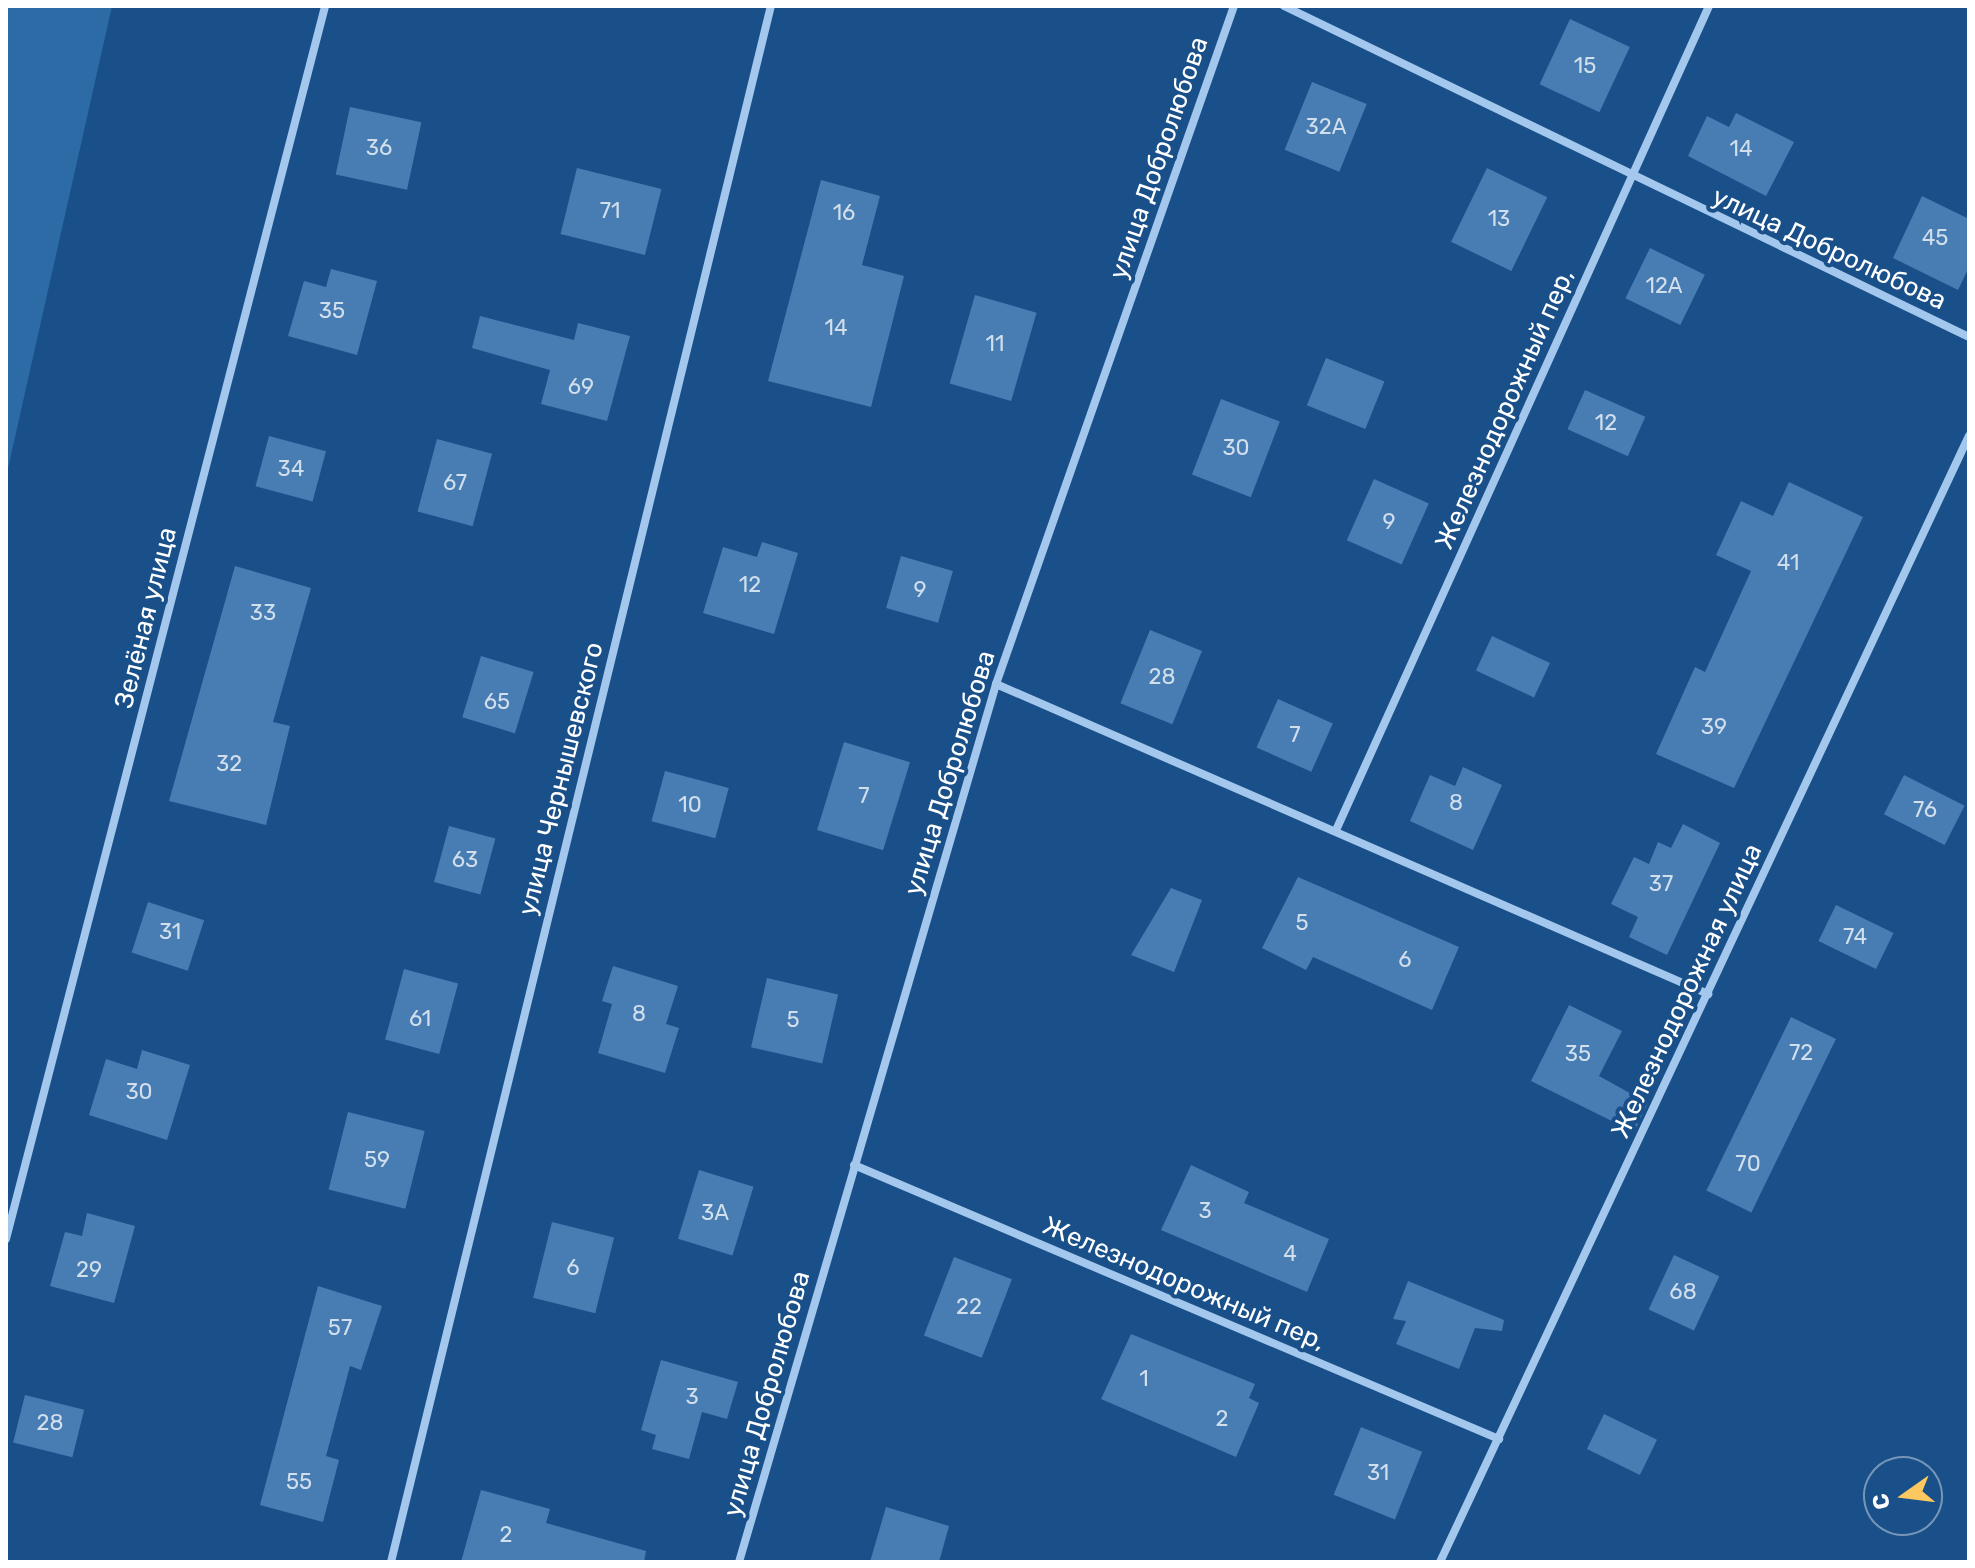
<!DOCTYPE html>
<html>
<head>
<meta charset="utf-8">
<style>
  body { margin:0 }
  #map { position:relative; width:1975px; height:1568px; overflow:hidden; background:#1a5089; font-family:Rubik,sans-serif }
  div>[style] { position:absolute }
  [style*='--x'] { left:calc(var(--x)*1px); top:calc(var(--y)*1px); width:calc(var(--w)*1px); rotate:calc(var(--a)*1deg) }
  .green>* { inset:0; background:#2d6ba7 }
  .building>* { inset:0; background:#477db3; transform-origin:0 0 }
  .minor>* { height:8px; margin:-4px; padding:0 4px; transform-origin:4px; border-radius:4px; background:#a4c8ed }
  span { translate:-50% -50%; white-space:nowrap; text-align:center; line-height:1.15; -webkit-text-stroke:8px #1a5089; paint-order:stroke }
  .number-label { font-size:22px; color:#d1deec }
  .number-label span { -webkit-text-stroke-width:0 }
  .street-label { font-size:26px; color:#fff }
  .frame { position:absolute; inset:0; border:8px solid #fff; pointer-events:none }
  .north { position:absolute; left:1863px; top:1456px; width:80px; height:80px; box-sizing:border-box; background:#1a5089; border:2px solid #7696b8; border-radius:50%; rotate:256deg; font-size:22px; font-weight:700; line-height:32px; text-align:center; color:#fff }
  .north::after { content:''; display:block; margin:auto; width:28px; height:36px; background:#fec860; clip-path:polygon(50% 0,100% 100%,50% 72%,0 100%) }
</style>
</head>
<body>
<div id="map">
  <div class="green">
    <div style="clip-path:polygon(6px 6px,112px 6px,6px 477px)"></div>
  </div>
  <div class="building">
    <div style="left:1570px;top:19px;width:66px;height:72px;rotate:25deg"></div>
    <div style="left:1312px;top:82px;width:59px;height:73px;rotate:22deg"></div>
    <div style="left:350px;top:107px;width:73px;height:69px;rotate:12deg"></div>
    <div style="clip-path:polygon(1736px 113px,1794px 142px,1766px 196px,1688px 156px,1707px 116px,1729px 127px)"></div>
    <div style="left:577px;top:168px;width:87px;height:68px;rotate:14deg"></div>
    <div style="left:1487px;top:168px;width:67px;height:82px;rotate:26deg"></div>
    <div style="clip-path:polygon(821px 180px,880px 196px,862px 265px,904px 276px,871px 407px,768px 381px)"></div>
    <div style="clip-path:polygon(1922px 196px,1969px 219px,1969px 267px,1958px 290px,1893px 258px)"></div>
    <div style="left:1650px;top:248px;width:61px;height:56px;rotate:26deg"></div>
    <div style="clip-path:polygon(331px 269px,377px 281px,357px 355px,288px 336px,304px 281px,326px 287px)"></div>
    <div style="left:975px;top:295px;width:64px;height:92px;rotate:16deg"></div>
    <div style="clip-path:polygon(480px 316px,574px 340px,578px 323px,630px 336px,607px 421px,541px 404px,550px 370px,472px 348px)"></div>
    <div style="left:1326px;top:358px;width:63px;height:51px;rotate:22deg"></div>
    <div style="left:1585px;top:390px;width:66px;height:43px;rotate:24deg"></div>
    <div style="left:1221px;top:399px;width:63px;height:81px;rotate:21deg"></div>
    <div style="left:269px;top:436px;width:59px;height:52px;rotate:15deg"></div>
    <div style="left:437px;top:439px;width:57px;height:75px;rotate:15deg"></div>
    <div style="left:1374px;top:479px;width:60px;height:67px;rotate:24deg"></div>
    <div style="clip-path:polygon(1789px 482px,1863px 517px,1734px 788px,1656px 754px,1695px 667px,1705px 672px,1751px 571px,1716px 555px,1741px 501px,1773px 516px)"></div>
    <div style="clip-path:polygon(762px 542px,798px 553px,774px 634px,703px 613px,723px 547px,757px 557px)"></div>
    <div style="left:901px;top:556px;width:54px;height:54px;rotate:16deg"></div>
    <div style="clip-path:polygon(235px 566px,311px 588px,273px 722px,290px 726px,266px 825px,169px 801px)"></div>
    <div style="left:1150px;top:630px;width:56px;height:79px;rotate:22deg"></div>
    <div style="left:1492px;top:636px;width:64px;height:38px;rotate:25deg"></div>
    <div style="left:481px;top:656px;width:55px;height:64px;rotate:17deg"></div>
    <div style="left:1278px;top:699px;width:60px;height:53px;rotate:24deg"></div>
    <div style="left:844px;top:742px;width:69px;height:92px;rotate:17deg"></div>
    <div style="clip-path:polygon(1463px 767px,1502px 785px,1473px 850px,1410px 821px,1430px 775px,1455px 786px)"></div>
    <div style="left:665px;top:771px;width:66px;height:52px;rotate:15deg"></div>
    <div style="left:1904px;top:775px;width:68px;height:44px;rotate:27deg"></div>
    <div style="clip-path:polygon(1683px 824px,1720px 843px,1667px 955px,1629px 937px,1638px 917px,1611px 904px,1634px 857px,1649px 864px,1658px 842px,1671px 848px)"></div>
    <div style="left:449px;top:826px;width:48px;height:58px;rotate:15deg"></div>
    <div style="clip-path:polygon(1298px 877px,1459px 947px,1432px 1010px,1313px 957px,1306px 970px,1262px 948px)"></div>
    <div style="clip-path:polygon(1171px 888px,1202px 900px,1174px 972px,1131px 955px)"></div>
    <div style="left:148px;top:902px;width:59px;height:53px;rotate:18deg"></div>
    <div style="left:1836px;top:905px;width:64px;height:40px;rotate:26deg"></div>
    <div style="clip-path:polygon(613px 966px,678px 986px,666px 1024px,679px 1028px,665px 1073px,598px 1053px,612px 1004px,602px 1001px)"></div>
    <div style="left:404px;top:969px;width:56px;height:73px;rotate:15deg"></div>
    <div style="left:767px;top:978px;width:73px;height:71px;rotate:13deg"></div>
    <div style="clip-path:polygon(1569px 1005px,1622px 1031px,1599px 1076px,1648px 1103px,1634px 1132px,1531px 1081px)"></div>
    <div style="left:1791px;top:1017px;width:50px;height:193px;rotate:26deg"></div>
    <div style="clip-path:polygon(142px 1050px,190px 1065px,167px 1140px,89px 1115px,106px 1059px,137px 1069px)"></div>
    <div style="left:348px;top:1112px;width:79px;height:80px;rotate:14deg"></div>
    <div style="clip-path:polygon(1191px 1165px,1249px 1192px,1244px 1203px,1329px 1239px,1307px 1292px,1161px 1230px)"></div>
    <div style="left:699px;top:1170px;width:57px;height:72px;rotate:17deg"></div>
    <div style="clip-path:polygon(87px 1213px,135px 1226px,114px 1303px,50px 1286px,65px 1232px,82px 1236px)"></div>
    <div style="left:552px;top:1222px;width:64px;height:78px;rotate:14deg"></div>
    <div style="left:1674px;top:1255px;width:50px;height:60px;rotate:25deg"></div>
    <div style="left:954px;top:1257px;width:62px;height:84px;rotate:21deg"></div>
    <div style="clip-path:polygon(1408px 1281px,1504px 1320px,1502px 1331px,1475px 1328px,1459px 1369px,1396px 1344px,1406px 1321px,1393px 1319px)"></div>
    <div style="clip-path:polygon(318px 1286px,382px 1306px,361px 1370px,350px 1366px,326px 1456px,339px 1460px,323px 1522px,260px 1505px)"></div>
    <div style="clip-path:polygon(1131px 1334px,1255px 1384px,1249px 1398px,1259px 1403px,1236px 1457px,1101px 1399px)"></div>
    <div style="clip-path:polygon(661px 1360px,738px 1382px,727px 1419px,702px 1412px,689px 1459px,652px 1449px,656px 1435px,641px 1430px)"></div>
    <div style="left:25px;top:1395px;width:61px;height:49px;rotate:14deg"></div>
    <div style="left:1604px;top:1414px;width:59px;height:39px;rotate:26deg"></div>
    <div style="left:1361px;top:1427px;width:66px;height:73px;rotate:22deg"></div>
    <div style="clip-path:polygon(481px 1490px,550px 1509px,546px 1523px,646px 1551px,644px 1562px,461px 1562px)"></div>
    <div style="clip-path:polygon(886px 1507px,949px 1526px,939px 1562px,870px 1562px)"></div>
  </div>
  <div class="minor">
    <div style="--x:1284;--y:6;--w:761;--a:25.79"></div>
    <div style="--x:996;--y:684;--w:777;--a:23.53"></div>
    <div style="--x:1337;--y:828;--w:902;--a:-65.65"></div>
    <div style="--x:854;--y:1165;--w:701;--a:23.02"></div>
    <div style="--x:6;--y:1239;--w:1274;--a:-75.49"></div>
    <div style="--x:391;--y:1562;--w:1602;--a:-76.28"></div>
    <div style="--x:739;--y:1562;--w:915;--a:-73.68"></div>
    <div style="--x:996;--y:684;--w:719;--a:-70.66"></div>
    <div style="--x:1440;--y:1562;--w:1244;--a:-64.84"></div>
  </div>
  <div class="number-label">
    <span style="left:1585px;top:66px">15</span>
    <span style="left:1326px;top:127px">32А</span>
    <span style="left:379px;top:148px">36</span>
    <span style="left:1741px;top:149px">14</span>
    <span style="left:610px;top:211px">71</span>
    <span style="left:844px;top:213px">16</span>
    <span style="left:1499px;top:219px">13</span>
    <span style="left:1935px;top:238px">45</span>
    <span style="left:1664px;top:286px">12А</span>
    <span style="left:332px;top:311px">35</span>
    <span style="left:836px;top:328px">14</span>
    <span style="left:995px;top:344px">11</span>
    <span style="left:581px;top:387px">69</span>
    <span style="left:1606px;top:423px">12</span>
    <span style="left:1236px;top:448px">30</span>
    <span style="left:291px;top:469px">34</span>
    <span style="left:455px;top:483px">67</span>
    <span style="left:1389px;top:522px">9</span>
    <span style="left:1788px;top:563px">41</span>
    <span style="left:750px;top:585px">12</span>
    <span style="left:920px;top:590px">9</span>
    <span style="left:263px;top:613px">33</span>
    <span style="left:1162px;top:677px">28</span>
    <span style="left:497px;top:702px">65</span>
    <span style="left:1714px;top:727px">39</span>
    <span style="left:1295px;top:735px">7</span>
    <span style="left:229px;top:764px">32</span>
    <span style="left:864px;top:796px">7</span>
    <span style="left:1456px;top:803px">8</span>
    <span style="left:690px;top:805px">10</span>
    <span style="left:1925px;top:810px">76</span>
    <span style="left:465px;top:860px">63</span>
    <span style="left:1661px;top:884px">37</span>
    <span style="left:1302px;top:923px">5</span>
    <span style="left:170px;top:932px">31</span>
    <span style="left:1855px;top:937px">74</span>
    <span style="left:1405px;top:960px">6</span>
    <span style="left:639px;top:1014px">8</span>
    <span style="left:420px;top:1019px">61</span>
    <span style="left:793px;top:1020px">5</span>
    <span style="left:1801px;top:1053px">72</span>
    <span style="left:1578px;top:1054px">35</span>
    <span style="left:139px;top:1092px">30</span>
    <span style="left:377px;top:1160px">59</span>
    <span style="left:1748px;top:1164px">70</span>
    <span style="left:1205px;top:1211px">3</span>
    <span style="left:715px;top:1213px">3А</span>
    <span style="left:1290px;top:1254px">4</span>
    <span style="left:573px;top:1268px">6</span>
    <span style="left:89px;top:1270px">29</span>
    <span style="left:1683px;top:1292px">68</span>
    <span style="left:969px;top:1307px">22</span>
    <span style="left:340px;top:1328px">57</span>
    <span style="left:1144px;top:1379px">1</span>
    <span style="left:692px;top:1397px">3</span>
    <span style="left:1222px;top:1419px">2</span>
    <span style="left:50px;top:1423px">28</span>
    <span style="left:1378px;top:1473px">31</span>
    <span style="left:299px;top:1482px">55</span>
    <span style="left:506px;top:1535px">2</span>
  </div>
  <div class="street-label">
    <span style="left:1159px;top:158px;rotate:-71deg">улица Добролюбова</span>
    <span style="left:1829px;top:249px;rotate:25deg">улица Добролюбова</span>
    <span style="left:1505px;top:409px;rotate:-66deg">Железнодорожный пер,</span>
    <span style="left:146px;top:618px;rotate:-76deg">Зелёная улица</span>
    <span style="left:950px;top:773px;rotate:-73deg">улица Добролюбова</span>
    <span style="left:561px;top:779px;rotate:-76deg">улица Чернышевского</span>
    <span style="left:1687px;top:991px;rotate:-65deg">Железнодорожная улица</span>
    <span style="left:1184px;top:1284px;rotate:23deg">Железнодорожный пер,</span>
    <span style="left:767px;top:1394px;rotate:-74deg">улица Добролюбова</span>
  </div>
  <div class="frame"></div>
  <div class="north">С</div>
</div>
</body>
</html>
